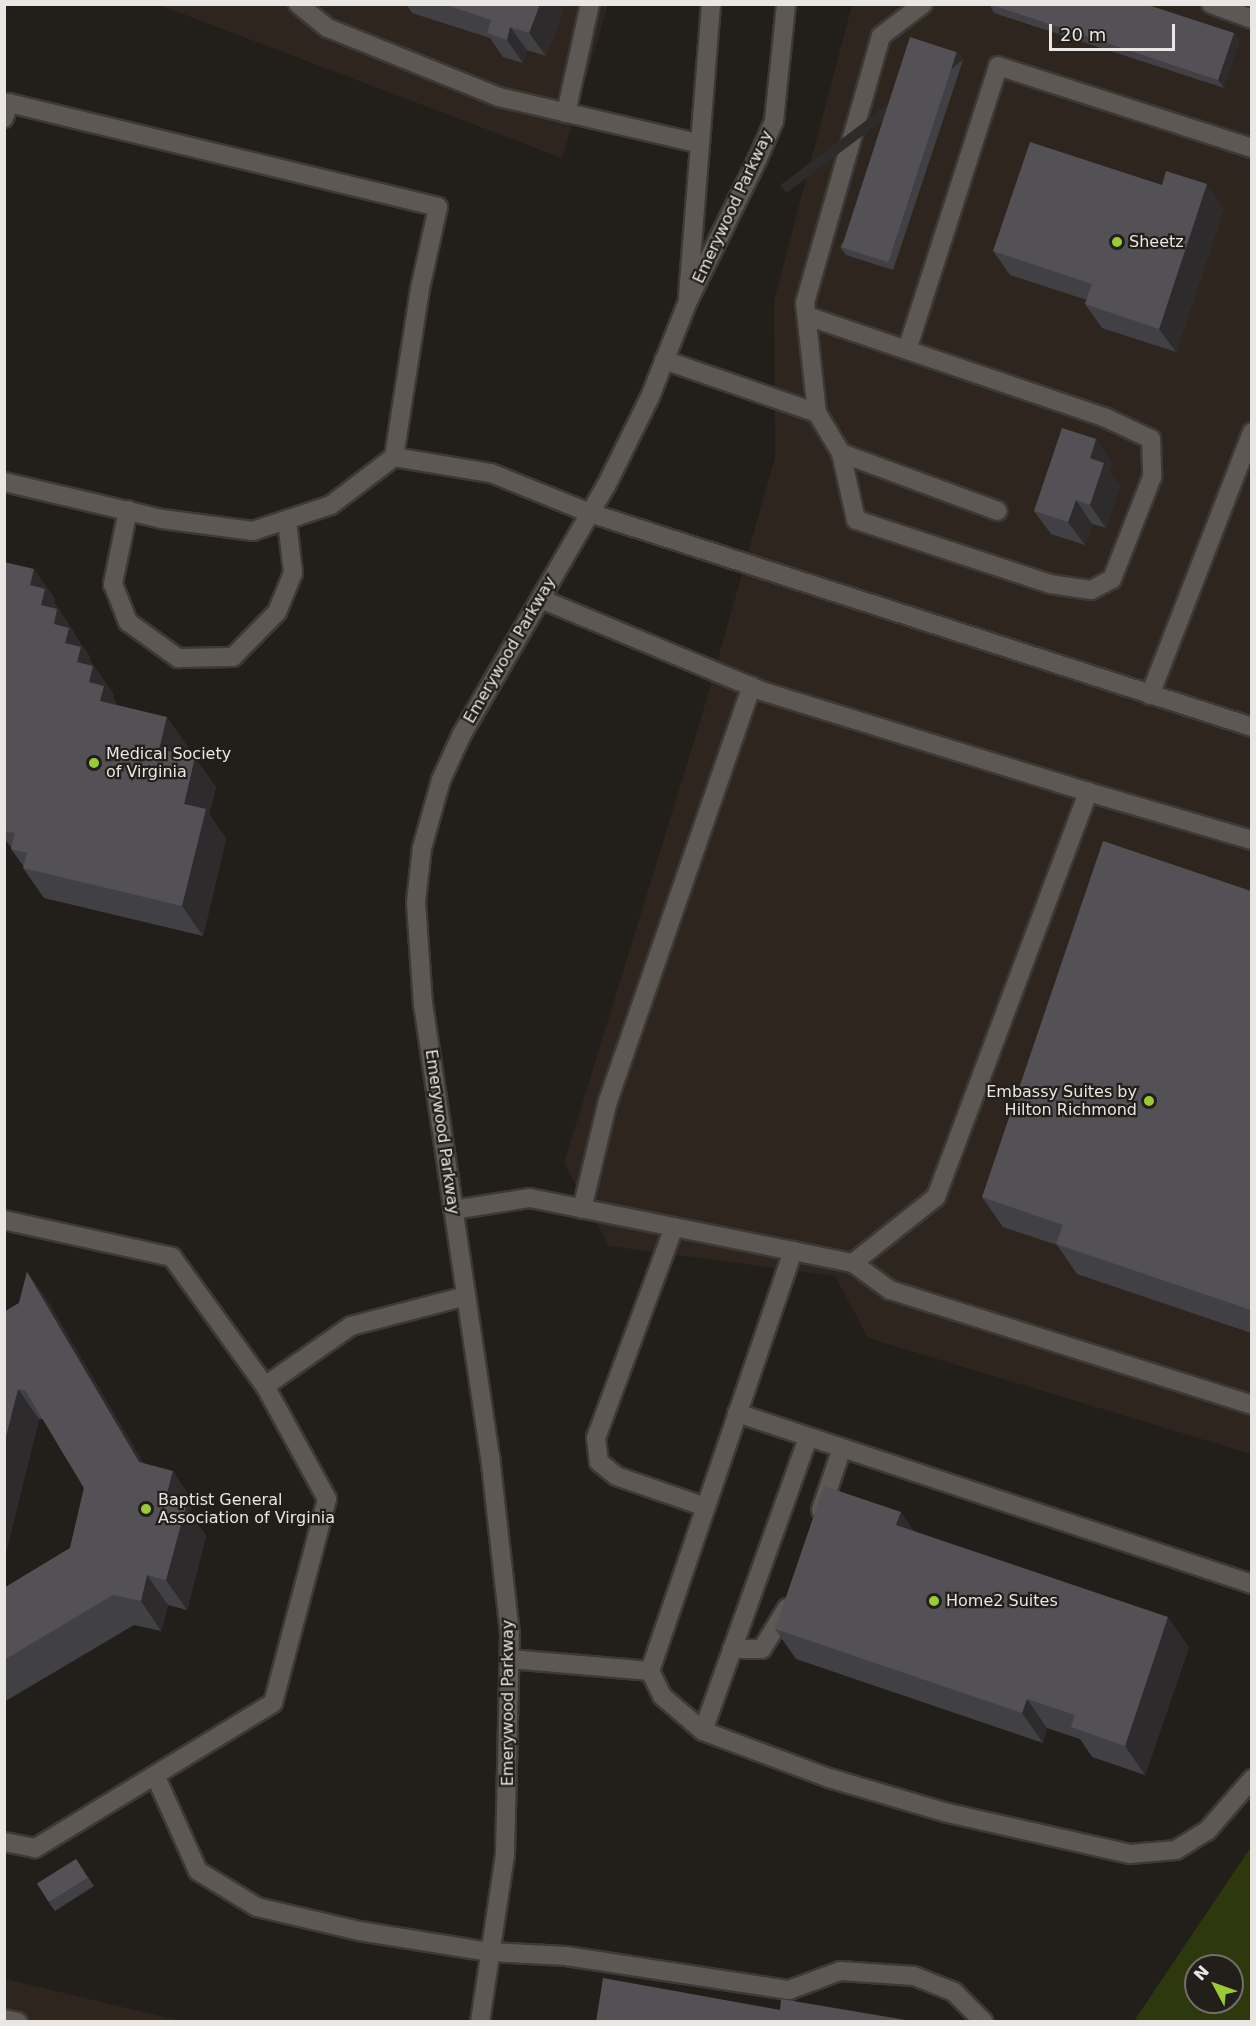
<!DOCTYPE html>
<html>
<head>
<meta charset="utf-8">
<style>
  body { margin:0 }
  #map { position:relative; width:1256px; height:2026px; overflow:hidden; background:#221e1a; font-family:"DejaVu Sans",sans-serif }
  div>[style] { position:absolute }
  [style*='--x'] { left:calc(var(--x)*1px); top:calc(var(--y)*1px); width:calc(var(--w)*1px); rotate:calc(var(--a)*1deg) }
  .built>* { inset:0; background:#2e261e }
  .green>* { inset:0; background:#2d390d }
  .roads { filter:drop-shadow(2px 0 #3c3936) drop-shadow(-2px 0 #3c3936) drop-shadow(0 2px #3c3936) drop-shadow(0 -2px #3c3936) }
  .lane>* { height:18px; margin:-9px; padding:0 9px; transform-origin:9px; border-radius:9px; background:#5d5853 }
  .street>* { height:18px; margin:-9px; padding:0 9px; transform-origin:9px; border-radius:9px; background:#5d5853 }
  .wall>* { inset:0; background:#414044 }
  .shaded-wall>* { inset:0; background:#2d2b2c; transform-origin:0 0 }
  .building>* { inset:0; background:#535155; transform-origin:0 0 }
  .dots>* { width:16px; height:16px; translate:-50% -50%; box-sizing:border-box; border:3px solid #221e1a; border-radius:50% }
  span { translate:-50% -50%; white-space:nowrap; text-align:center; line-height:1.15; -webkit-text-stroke:4.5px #221e1a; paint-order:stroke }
  .street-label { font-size:16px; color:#e9e6e3 }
  .poi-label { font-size:16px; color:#e9e6e3 }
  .left { translate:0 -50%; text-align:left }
  .right { translate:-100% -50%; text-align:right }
  .frame { position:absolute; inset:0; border:6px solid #e9e6e3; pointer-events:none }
  .north { position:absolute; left:1184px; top:1954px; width:60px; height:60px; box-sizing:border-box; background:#221e1a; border:2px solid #726e6a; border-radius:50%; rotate:311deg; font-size:16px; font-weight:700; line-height:24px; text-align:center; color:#e9e6e3 }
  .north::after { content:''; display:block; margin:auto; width:21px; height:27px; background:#98cb36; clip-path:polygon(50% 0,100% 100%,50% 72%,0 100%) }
  .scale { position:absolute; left:1049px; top:24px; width:126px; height:27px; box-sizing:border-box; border:3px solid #e9e6e3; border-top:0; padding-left:8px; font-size:18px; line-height:21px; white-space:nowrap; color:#e9e6e3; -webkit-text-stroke:4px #221e1a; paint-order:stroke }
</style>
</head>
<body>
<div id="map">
  <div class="built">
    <div style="clip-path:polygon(159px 5px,608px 5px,562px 158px)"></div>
    <div style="clip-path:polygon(852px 5px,1251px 5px,1251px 1454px,868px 1338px,835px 1276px,609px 1246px,564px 1163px,700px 722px,775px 458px,774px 301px)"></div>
    <div style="clip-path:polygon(5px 1979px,181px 2021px,5px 2021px)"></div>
  </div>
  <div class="green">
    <div style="clip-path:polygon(evenodd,1251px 1847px,1251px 2021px,1134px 2021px,1251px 1847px,1196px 1966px,1232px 1966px,1232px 2002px,1196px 2002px,1196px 1966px)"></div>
  </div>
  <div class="roads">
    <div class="lane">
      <div style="--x:298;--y:4;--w:38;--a:39"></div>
      <div style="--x:328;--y:28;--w:184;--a:22"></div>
      <div style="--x:499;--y:97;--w:203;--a:13.1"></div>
      <div style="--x:923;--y:4;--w:53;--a:142.7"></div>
      <div style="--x:881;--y:36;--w:278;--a:105.9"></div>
      <div style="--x:805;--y:303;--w:111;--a:83.8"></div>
      <div style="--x:817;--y:413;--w:47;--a:59"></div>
      <div style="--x:841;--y:453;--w:167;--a:20.3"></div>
      <div style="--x:1211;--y:4;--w:44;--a:20.1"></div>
      <div style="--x:566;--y:113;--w:112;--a:-77.6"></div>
      <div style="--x:4;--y:118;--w:16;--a:-72"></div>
      <div style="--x:9;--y:103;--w:441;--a:13.6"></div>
      <div style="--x:438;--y:207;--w:84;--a:102.4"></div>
      <div style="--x:420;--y:289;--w:170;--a:98.8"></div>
      <div style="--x:394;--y:457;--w:79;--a:142.7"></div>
      <div style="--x:331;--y:505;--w:82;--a:161.6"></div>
      <div style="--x:253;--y:531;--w:92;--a:-172.5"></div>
      <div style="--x:162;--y:519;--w:162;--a:-166.8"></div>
      <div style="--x:807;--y:316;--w:314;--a:18.8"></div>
      <div style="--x:1104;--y:417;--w:52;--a:25.1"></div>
      <div style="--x:1151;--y:439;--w:38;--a:88"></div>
      <div style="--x:1152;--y:477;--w:110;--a:111.4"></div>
      <div style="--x:1112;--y:579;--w:24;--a:152"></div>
      <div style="--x:1091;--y:590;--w:41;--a:-171.7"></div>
      <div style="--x:1050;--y:584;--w:204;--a:-161.7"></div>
      <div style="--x:856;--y:520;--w:69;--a:-102.6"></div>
      <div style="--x:907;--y:350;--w:298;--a:-72.2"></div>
      <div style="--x:998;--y:66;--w:267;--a:17.9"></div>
      <div style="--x:664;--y:360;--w:162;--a:19.1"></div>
      <div style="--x:394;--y:457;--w:98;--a:9.4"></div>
      <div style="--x:491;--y:473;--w:107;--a:22"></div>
      <div style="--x:590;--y:513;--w:696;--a:17.91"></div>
      <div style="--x:128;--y:510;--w:76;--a:101.5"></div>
      <div style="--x:113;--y:584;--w:41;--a:68.5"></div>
      <div style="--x:128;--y:622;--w:62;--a:35.8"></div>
      <div style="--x:178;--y:658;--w:55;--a:-1"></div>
      <div style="--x:233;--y:657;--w:63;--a:-45.6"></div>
      <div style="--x:277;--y:612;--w:42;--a:-67.7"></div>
      <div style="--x:293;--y:573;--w:53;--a:-96.5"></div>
      <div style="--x:1150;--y:695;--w:282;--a:-68.8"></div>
      <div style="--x:1088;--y:792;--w:171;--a:16.3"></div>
      <div style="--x:582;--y:1209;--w:111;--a:-76.5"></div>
      <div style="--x:608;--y:1101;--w:439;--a:-70.9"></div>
      <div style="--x:453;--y:1210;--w:78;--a:-8.9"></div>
      <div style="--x:530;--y:1198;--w:329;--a:11.4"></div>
      <div style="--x:853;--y:1263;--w:106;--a:-38.5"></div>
      <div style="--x:936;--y:1197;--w:433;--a:-69.4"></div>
      <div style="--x:1088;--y:792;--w:341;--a:-162.8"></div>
      <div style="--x:762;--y:691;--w:239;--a:-157.4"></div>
      <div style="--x:4;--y:1220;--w:172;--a:12.4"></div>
      <div style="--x:172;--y:1257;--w:159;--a:54.2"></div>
      <div style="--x:265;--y:1386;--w:129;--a:61.2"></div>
      <div style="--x:327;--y:1499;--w:211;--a:104.8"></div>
      <div style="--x:273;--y:1703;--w:279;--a:148.6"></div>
      <div style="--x:35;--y:1848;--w:32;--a:-169"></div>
      <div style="--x:674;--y:1227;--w:225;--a:110.3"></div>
      <div style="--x:596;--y:1438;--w:24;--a:83"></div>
      <div style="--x:599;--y:1462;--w:22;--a:39"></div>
      <div style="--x:616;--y:1476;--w:95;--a:19"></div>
      <div style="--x:853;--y:1263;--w:46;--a:36.1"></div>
      <div style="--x:890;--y:1290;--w:380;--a:17.6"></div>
      <div style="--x:265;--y:1386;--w:105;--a:-34.9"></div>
      <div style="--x:351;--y:1326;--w:119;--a:-14.6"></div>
      <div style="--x:737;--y:1413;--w:543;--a:18.37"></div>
      <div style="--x:821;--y:1510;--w:65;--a:-71.3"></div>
      <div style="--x:732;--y:1649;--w:30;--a:0"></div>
      <div style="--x:762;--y:1649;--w:48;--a:-58.6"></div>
      <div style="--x:510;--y:1659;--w:141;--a:4.9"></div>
      <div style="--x:650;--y:1671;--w:28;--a:64"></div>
      <div style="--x:662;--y:1696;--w:54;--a:40.5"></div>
      <div style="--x:703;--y:1731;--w:134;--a:20.5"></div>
      <div style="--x:829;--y:1778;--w:124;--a:16.4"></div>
      <div style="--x:948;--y:1813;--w:187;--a:12.7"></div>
      <div style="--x:1130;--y:1854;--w:46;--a:-5"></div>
      <div style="--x:1176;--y:1850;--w:36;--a:-32"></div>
      <div style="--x:1207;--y:1831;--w:69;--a:-49.1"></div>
      <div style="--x:650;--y:1671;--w:444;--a:-71.2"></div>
      <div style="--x:703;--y:1731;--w:312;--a:-70.3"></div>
      <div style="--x:155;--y:1775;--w:105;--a:65.9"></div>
      <div style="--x:198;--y:1871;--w:69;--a:31.4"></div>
      <div style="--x:257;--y:1907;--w:105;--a:13.2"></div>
      <div style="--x:359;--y:1931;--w:133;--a:9.1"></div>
      <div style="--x:490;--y:1952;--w:76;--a:3"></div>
      <div style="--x:566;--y:1956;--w:226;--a:8.7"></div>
      <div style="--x:789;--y:1990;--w:54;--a:-20.4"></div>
      <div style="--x:840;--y:1971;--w:74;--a:3.9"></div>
      <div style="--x:914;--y:1976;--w:43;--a:21.8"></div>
      <div style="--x:954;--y:1992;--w:42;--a:45"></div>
      <div style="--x:4;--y:2019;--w:14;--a:12"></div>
    </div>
    <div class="street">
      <div style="--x:688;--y:297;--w:294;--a:-85.5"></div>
      <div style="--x:480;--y:2022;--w:169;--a:-81.5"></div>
      <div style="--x:505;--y:1855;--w:221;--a:-88.7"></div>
      <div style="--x:510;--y:1634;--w:178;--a:-96.4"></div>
      <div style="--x:490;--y:1457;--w:457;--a:-98.4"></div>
      <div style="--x:423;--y:1005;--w:103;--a:-93.9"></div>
      <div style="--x:416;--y:902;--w:54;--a:-83.7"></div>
      <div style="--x:422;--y:848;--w:71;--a:-74.4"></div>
      <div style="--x:441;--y:780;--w:51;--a:-65.5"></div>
      <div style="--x:462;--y:734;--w:287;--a:-59.9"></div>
      <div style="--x:606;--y:486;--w:99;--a:-63.7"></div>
      <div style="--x:650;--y:397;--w:103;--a:-68.4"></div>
      <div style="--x:688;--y:301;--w:159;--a:-63.9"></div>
      <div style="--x:758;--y:158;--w:40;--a:-66.6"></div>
      <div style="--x:774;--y:121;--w:118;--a:-84.1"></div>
    </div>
  </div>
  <div class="wall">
    <div style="clip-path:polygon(406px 4px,559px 4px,563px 10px,546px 56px,527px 50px,523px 63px,503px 57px,490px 38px,412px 13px)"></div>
    <div style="clip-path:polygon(989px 4px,1234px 33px,1239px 42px,1224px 88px,994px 13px)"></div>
    <div style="clip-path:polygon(957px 52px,963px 60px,893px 270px,846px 255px,840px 247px)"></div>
    <div style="clip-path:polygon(1224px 208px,1176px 352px,1102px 328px,1085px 304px,1087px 300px,1010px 275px,993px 251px)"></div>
    <div style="clip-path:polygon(1096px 439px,1112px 463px,1109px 471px,1120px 486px,1106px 528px,1092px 524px,1085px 545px,1051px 534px,1034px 511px)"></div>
    <div style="clip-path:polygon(4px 562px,55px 599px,54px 602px,78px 639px,78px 640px,90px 657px,89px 659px,114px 695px,113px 698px,118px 706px,188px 747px,186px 755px,216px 787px,209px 814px,226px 839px,203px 936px,44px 898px,23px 868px,24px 867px,11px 849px,11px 847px,4px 838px)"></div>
    <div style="clip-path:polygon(1251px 891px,1251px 1333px,1077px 1274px,1057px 1245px,1003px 1227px,982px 1197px)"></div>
    <div style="clip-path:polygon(27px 1272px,48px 1302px,143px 1463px,193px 1501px,190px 1513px,206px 1536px,187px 1610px,168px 1605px,161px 1631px,134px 1625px,4px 1702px,4px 1588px,70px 1548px,84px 1488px,43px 1419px,39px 1419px,4px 1560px,4px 1312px,19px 1303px)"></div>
    <div style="clip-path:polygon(914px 1531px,1189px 1647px,1145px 1775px,1092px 1757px,1080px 1739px,1047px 1728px,1043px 1743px,796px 1659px,775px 1629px)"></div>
    <div style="clip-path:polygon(76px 1859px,94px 1886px,55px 1911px,49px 1903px)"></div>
  </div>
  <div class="shaded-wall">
    <div style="clip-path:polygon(540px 4px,559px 4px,563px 10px,546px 56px,529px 33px)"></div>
    <div style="clip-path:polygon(510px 27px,527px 50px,523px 63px,507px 40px)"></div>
    <div style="clip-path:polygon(1234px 33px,1239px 42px,1224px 88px,1218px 80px)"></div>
    <div style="left:957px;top:52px;width:10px;height:221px;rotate:53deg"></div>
    <div style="clip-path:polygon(1207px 184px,1224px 208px,1176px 352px,1159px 329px)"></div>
    <div style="clip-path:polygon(1096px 439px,1112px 463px,1109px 471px,1120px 486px,1106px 528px,1090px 505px,1090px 458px)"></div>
    <div style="clip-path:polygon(1076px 500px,1092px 524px,1085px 545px,1068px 522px)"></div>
    <div style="clip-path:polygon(34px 569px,55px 599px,54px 602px,78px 639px,78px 640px,90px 657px,89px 659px,114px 695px,113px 698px,125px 716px,100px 701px,41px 605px,30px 585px)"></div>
    <div style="clip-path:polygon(167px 717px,188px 747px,180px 778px,159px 749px)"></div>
    <div style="clip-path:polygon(195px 757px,216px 787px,209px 814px,226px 839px,203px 936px,182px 906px,184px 804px)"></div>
    <div style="clip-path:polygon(27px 1272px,48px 1302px,160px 1492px,139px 1462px)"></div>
    <div style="clip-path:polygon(18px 1389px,39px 1419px,4px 1560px,4px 1444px)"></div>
    <div style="clip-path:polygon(173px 1471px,193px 1501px,190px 1513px,206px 1536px,187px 1610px,166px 1580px,165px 1500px)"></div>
    <div style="clip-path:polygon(901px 1512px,922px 1542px,896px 1525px)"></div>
    <div style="clip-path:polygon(147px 1575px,168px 1605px,161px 1631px,141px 1601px)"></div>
    <div style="clip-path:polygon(1168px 1617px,1189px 1647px,1145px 1775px,1125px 1746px)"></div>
    <div style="clip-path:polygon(1027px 1699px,1047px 1728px,1043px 1743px,1022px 1713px)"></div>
  </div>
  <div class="building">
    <div style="clip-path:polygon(443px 4px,540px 4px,529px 33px,510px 27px,507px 40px,487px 33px,491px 20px)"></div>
    <div style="clip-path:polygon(989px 4px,1145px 4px,1234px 33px,1218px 80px)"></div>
    <div style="left:910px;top:37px;width:49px;height:221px;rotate:18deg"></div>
    <div style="clip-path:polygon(1030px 142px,1162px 185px,1166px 171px,1207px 184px,1159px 329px,1085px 304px,1092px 284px,993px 251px)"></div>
    <div style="clip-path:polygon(1062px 428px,1096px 439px,1090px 458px,1104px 463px,1090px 505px,1076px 500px,1068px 522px,1034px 511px)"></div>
    <div style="clip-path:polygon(4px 562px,34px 569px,30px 585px,45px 589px,41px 605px,57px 609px,54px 624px,69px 628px,65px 643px,81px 647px,77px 662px,93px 666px,89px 682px,104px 686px,100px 701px,167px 717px,159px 749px,195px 757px,184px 804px,206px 809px,182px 906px,23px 868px,27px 853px,11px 849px,15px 833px,4px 831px)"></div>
    <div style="clip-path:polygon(1103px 841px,1251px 891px,1251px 1310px,1056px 1244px,1063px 1225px,982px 1197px)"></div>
    <div style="clip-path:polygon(27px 1272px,139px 1462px,173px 1471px,165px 1500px,186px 1506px,166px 1580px,147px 1575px,141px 1601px,113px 1595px,4px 1660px,4px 1588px,70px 1548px,84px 1488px,25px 1390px,18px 1389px,4px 1444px,4px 1312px,19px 1303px)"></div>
    <div style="clip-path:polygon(824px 1486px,901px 1512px,896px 1525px,1168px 1617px,1125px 1746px,1071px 1727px,1075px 1715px,1027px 1699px,1022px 1713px,775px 1629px)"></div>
    <div style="left:76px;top:1859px;width:22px;height:46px;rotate:58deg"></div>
    <div style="clip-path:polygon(603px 1978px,780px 2010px,781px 1999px,906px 2020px,926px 2022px,596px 2022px)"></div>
  </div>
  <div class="dots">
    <div style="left:1117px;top:242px;background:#98cb36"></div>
    <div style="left:94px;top:763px;background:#98cb36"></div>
    <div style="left:1149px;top:1101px;background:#98cb36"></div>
    <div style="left:146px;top:1509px;background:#98cb36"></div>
    <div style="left:934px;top:1601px;background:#98cb36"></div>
  </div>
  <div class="street-label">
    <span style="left:733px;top:207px;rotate:-65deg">Emerywood Parkway</span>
    <span style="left:510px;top:650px;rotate:-60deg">Emerywood Parkway</span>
    <span style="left:442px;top:1132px;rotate:82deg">Emerywood Parkway</span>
    <span style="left:508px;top:1703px;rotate:-90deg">Emerywood Parkway</span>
  </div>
  <div class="poi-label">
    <span class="left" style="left:1129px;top:242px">Sheetz</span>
    <span class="left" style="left:106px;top:763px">Medical Society<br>of Virginia</span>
    <span class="right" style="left:1137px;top:1101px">Embassy Suites by<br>Hilton Richmond</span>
    <span class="left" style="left:158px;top:1509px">Baptist General<br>Association of Virginia</span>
    <span class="left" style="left:946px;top:1601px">Home2 Suites</span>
  </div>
  <div class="frame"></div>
  <div class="north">N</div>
  <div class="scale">20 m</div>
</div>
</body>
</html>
